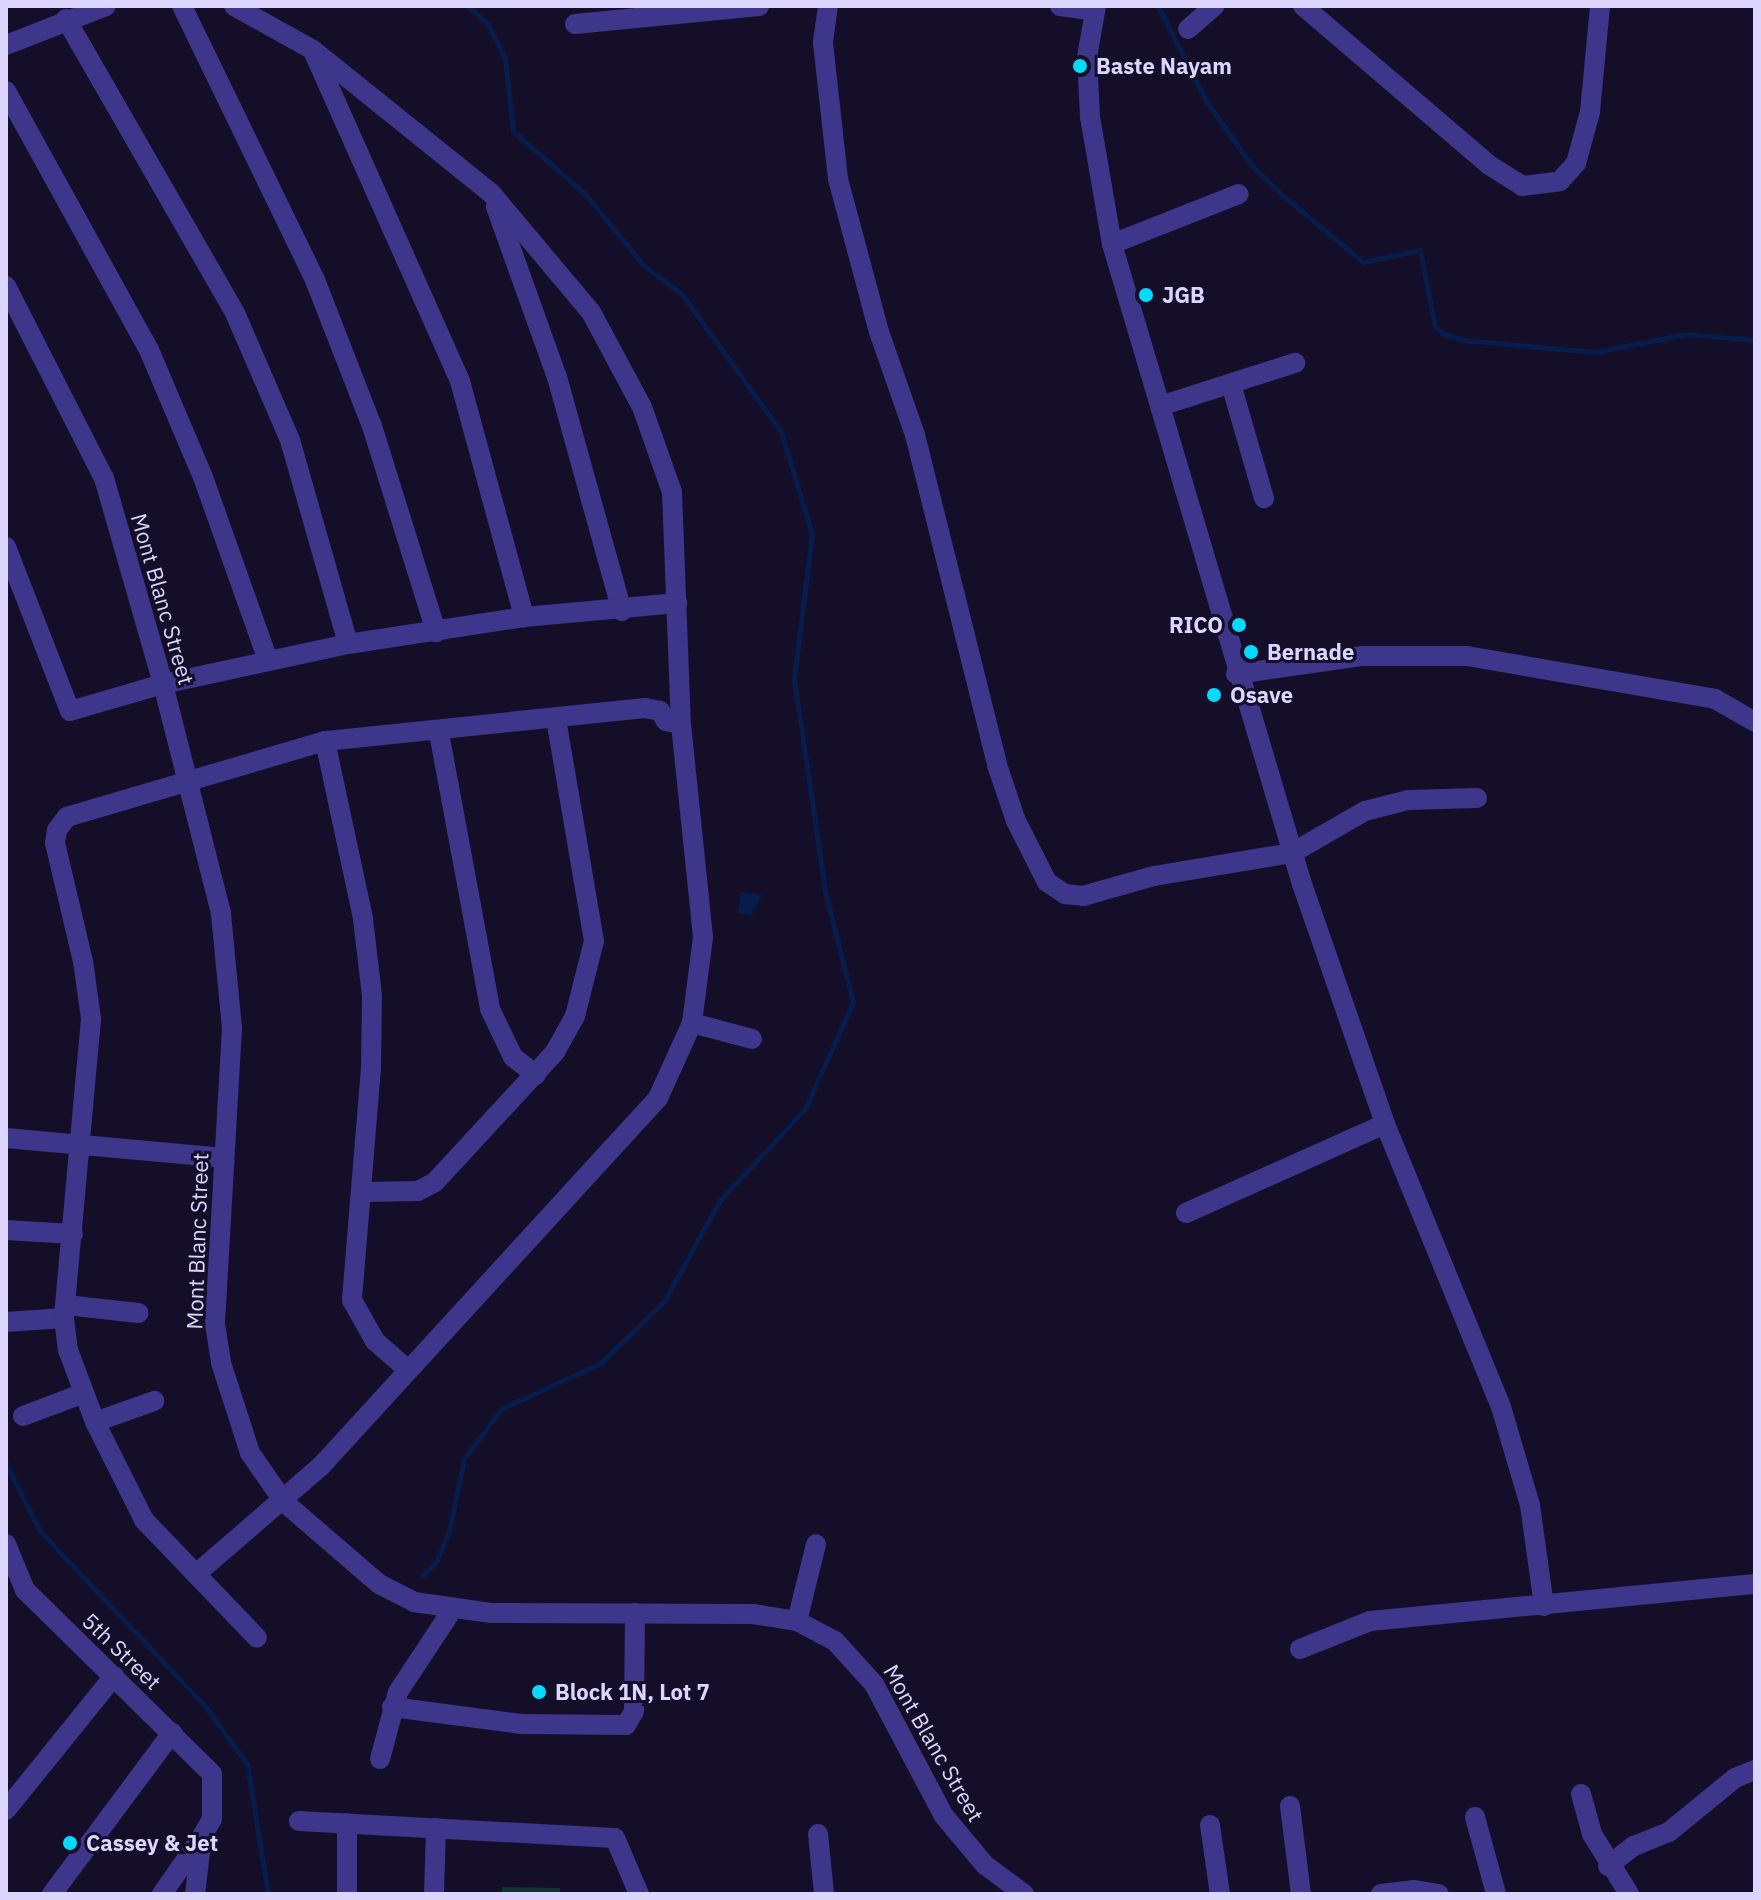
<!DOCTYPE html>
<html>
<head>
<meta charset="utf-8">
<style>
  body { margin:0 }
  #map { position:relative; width:1761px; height:1900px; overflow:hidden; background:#140e29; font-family:"IBM Plex Sans",sans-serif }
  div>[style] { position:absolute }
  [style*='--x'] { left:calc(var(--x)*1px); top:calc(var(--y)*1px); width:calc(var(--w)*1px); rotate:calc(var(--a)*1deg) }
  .green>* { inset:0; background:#133 }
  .water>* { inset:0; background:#061c4a }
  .stream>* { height:5px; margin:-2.5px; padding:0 2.5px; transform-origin:2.5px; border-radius:2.5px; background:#061c4a }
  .minor>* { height:20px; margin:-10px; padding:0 10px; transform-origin:10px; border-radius:10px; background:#3d368b }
  .dots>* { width:22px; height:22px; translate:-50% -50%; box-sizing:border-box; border:4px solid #140e29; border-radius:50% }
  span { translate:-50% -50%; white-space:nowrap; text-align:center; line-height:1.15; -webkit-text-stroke:6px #140e29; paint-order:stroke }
  .poi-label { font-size:22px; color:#dcd6ff; font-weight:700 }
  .left { translate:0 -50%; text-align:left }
  .right { translate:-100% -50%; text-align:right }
  .street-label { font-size:22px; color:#dcd6ff }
  .frame { position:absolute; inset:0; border:8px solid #dcd6ff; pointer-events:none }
</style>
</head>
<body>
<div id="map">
  <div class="green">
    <div style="clip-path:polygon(502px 1887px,560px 1888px,560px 1894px,502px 1894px)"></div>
  </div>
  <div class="water">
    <div style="clip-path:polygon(741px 892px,762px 895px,752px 915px,738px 913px)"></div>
  </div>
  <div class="stream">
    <div style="--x:1158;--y:6;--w:106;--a:63.2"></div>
    <div style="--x:1206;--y:101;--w:80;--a:54.7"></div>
    <div style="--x:1252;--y:166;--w:40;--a:44"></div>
    <div style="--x:1281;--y:194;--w:107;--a:39.7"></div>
    <div style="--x:1363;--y:262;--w:58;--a:-11.9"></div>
    <div style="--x:1420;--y:250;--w:78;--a:79"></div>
    <div style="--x:1435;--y:327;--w:11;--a:41"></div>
    <div style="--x:1443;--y:334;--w:21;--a:17"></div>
    <div style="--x:1463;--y:340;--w:134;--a:5.2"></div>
    <div style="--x:1596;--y:352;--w:92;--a:-11.3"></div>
    <div style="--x:1686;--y:334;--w:69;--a:5"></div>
    <div style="--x:6;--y:1463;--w:76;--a:63.4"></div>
    <div style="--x:40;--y:1531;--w:241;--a:46.7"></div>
    <div style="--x:205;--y:1706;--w:72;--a:54.1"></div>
    <div style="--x:247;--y:1764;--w:132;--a:80.8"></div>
    <div style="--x:423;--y:1575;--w:18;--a:-45"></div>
    <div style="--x:436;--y:1562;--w:34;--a:-67"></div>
    <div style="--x:449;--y:1531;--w:74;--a:-78.2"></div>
    <div style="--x:464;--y:1459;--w:62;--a:-53.5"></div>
    <div style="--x:501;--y:1409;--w:110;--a:-24.7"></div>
    <div style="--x:601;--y:1363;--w:90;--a:-44.5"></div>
    <div style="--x:665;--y:1300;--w:114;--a:-61.2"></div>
    <div style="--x:720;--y:1200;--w:125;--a:-47"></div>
    <div style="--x:805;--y:1109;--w:117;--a:-65.8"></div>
    <div style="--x:853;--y:1002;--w:114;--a:-104.2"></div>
    <div style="--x:825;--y:891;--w:215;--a:-98.3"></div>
    <div style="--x:794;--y:678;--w:145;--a:-82.9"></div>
    <div style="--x:812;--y:534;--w:107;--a:-106.9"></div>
    <div style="--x:781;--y:432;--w:170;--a:-125.7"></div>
    <div style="--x:682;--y:294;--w:47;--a:-143.6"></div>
    <div style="--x:644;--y:266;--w:92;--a:-129.2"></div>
    <div style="--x:586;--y:195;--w:97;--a:-138.8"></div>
    <div style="--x:513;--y:131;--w:73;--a:-96.3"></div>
    <div style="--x:505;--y:58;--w:38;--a:-117"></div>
    <div style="--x:488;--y:24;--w:28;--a:-139"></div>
  </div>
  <div class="minor">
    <div style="--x:182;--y:6;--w:305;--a:64.1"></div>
    <div style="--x:315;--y:280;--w:157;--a:68.7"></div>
    <div style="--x:372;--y:426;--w:216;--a:72.7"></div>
    <div style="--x:234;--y:6;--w:90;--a:29.1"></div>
    <div style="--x:313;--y:50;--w:228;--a:38.8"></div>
    <div style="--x:491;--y:193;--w:155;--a:50"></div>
    <div style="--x:591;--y:312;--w:108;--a:61.8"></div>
    <div style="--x:642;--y:407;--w:90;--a:70.6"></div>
    <div style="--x:672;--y:492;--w:232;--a:87.8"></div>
    <div style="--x:828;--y:6;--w:37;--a:98"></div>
    <div style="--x:823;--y:43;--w:137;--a:83.7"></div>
    <div style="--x:838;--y:179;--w:158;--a:75"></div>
    <div style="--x:879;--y:332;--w:109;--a:70.7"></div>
    <div style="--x:915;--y:435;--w:340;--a:76"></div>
    <div style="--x:997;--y:765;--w:59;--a:71.3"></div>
    <div style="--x:1016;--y:821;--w:68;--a:63.1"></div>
    <div style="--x:1047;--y:882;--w:22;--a:34"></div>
    <div style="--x:1065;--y:894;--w:18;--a:6"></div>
    <div style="--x:1083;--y:896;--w:74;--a:-15.7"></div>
    <div style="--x:1154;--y:876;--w:140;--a:-9.5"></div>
    <div style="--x:1292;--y:853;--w:84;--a:-29.9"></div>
    <div style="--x:1365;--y:811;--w:44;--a:-14.3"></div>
    <div style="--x:1408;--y:800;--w:69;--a:-1.7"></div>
    <div style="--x:1060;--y:6;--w:35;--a:8"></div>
    <div style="--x:1096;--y:6;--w:52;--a:100"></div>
    <div style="--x:1087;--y:57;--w:60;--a:87.1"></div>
    <div style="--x:1090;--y:117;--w:129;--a:80.2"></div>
    <div style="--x:1112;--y:244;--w:668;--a:73.47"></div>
    <div style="--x:1302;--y:884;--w:254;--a:70.9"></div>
    <div style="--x:1385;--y:1124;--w:306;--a:67.7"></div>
    <div style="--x:1501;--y:1407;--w:102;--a:73.5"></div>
    <div style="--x:1530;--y:1505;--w:102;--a:82.1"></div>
    <div style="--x:1303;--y:6;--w:245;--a:40.5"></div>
    <div style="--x:1489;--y:165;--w:39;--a:32"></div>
    <div style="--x:1522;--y:186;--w:38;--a:-7"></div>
    <div style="--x:1560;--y:181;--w:24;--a:-48"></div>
    <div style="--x:1576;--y:163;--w:53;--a:-74.6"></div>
    <div style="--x:1590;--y:112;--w:106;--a:-84.6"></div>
    <div style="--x:66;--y:19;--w:339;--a:60.1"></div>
    <div style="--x:235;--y:313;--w:138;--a:66.6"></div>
    <div style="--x:290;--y:440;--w:212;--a:74.1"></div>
    <div style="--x:575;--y:24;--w:185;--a:-5.6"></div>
    <div style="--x:1188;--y:29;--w:35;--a:-41"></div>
    <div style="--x:6;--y:45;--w:107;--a:-21.3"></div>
    <div style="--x:314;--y:53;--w:359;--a:66"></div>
    <div style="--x:460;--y:381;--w:245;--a:74.8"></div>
    <div style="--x:6;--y:91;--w:296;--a:61.1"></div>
    <div style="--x:149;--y:350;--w:138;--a:67"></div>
    <div style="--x:203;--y:477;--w:195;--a:70.5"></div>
    <div style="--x:496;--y:207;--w:181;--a:70.3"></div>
    <div style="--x:557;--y:377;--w:243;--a:74.5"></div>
    <div style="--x:1112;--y:244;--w:136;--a:-21.5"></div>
    <div style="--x:6;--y:286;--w:216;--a:63"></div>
    <div style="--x:104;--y:478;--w:214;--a:74"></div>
    <div style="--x:163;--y:684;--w:237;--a:75.8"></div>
    <div style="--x:221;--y:914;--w:115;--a:84.5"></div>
    <div style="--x:232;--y:1028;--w:296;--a:93.3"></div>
    <div style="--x:215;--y:1324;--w:39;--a:81"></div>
    <div style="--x:221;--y:1363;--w:95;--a:72.1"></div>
    <div style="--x:250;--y:1453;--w:60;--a:55.2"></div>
    <div style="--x:284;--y:1502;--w:125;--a:40.8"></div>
    <div style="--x:379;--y:1584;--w:39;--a:27"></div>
    <div style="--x:414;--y:1602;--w:78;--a:8.1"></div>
    <div style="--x:491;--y:1613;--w:262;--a:0.2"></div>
    <div style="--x:753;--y:1614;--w:45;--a:9"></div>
    <div style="--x:797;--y:1621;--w:43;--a:27.8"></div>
    <div style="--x:835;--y:1641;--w:58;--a:47.8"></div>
    <div style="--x:874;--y:1684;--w:149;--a:62.1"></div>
    <div style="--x:944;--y:1816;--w:64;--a:50.1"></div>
    <div style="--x:985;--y:1865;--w:49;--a:36.6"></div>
    <div style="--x:1231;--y:384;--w:119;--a:73.9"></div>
    <div style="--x:1160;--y:406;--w:142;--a:-17.7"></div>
    <div style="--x:6;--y:547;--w:176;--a:68.7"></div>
    <div style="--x:70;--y:711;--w:97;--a:-16.2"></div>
    <div style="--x:163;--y:684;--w:189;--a:-12.2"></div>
    <div style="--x:348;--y:644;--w:178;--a:-8.7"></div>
    <div style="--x:524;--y:617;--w:154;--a:-5.2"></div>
    <div style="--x:1236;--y:674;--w:128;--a:-8.1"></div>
    <div style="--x:1363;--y:656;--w:104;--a:0"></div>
    <div style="--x:1467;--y:656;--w:252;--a:9.8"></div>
    <div style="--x:1715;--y:699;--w:46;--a:29.9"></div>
    <div style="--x:439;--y:733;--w:281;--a:79.5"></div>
    <div style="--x:490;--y:1009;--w:53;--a:64.4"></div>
    <div style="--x:513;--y:1057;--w:29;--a:38"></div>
    <div style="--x:325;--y:741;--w:182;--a:77.9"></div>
    <div style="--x:363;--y:919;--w:78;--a:83.3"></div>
    <div style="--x:372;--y:996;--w:72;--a:90.8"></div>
    <div style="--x:371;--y:1068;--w:233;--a:94.7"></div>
    <div style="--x:352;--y:1300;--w:47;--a:60.7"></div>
    <div style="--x:375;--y:1341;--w:44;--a:41.3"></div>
    <div style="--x:692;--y:1023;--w:62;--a:14.9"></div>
    <div style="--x:6;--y:1138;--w:219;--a:5.2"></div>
    <div style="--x:361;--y:1192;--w:57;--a:-1"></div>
    <div style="--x:418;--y:1191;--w:19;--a:-28"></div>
    <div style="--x:435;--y:1182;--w:177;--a:-47.3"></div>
    <div style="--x:555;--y:1052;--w:41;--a:-60.9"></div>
    <div style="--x:575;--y:1016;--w:77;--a:-75.8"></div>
    <div style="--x:594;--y:941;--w:225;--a:-99.7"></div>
    <div style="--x:1186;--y:1213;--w:218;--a:-24.1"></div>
    <div style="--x:6;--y:1230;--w:67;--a:3.4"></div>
    <div style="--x:66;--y:1305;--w:73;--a:6.3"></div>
    <div style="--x:6;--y:1322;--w:58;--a:-3.9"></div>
    <div style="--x:23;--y:1416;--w:65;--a:-20.7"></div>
    <div style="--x:95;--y:1422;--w:63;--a:-19.6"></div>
    <div style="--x:6;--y:1544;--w:50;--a:67.6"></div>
    <div style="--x:25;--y:1590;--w:262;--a:44.5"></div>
    <div style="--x:212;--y:1774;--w:45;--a:90"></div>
    <div style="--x:212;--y:1819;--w:20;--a:120"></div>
    <div style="--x:202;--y:1836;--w:58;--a:96.9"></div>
    <div style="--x:196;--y:1574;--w:165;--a:-40.8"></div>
    <div style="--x:321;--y:1466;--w:499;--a:-47.5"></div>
    <div style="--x:658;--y:1098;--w:82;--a:-65.6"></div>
    <div style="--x:692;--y:1023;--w:87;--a:-82.7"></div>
    <div style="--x:703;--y:937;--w:214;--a:-95.9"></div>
    <div style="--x:681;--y:724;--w:15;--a:-169"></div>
    <div style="--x:666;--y:721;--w:12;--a:-121"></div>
    <div style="--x:660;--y:711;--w:15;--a:-169"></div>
    <div style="--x:645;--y:708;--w:322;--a:174.1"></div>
    <div style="--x:325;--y:741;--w:269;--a:163.6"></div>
    <div style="--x:67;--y:817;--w:16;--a:128"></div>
    <div style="--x:57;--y:830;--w:13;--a:99"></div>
    <div style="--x:55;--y:843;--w:121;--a:76.7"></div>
    <div style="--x:83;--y:961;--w:59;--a:82.1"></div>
    <div style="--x:91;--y:1019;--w:300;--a:95.2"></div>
    <div style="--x:64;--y:1318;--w:32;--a:83"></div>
    <div style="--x:68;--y:1350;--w:77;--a:69.4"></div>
    <div style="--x:95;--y:1422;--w:110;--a:63.4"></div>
    <div style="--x:144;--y:1520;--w:163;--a:46.2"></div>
    <div style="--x:797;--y:1621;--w:79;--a:-76.1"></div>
    <div style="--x:1300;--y:1649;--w:75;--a:-21.8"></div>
    <div style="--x:1370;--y:1621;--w:387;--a:-5.5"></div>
    <div style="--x:392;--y:1707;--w:130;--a:7.5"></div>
    <div style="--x:521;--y:1724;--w:105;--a:0.5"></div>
    <div style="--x:626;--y:1725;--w:16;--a:-60"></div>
    <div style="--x:634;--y:1711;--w:98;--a:-89.4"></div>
    <div style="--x:380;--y:1759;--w:69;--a:-75"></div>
    <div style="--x:398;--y:1692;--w:98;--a:-56.6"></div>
    <div style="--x:1581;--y:1794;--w:41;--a:74.6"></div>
    <div style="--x:1592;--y:1834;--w:70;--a:58.3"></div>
    <div style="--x:1290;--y:1806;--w:89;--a:82.9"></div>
    <div style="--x:6;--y:1810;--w:172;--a:-51.1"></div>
    <div style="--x:1475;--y:1817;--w:80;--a:74.7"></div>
    <div style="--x:299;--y:1821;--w:316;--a:3.1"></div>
    <div style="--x:615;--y:1838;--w:61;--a:66.8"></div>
    <div style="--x:1210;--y:1825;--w:70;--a:81.8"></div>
    <div style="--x:818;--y:1834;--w:60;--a:84.3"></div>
    <div style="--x:1608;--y:1866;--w:33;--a:-38"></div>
    <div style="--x:1634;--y:1846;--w:38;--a:-22"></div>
    <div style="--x:1669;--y:1832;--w:85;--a:-39.3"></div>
    <div style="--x:1735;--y:1778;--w:22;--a:-22"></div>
    <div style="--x:52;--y:1894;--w:201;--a:-53.3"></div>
    <div style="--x:162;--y:1894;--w:68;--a:-55.1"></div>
    <div style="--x:347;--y:1894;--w:71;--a:-90"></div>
    <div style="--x:434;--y:1894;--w:66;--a:-88.3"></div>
    <div style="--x:1381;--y:1894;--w:32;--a:-7"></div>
    <div style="--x:1413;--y:1890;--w:26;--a:9"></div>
  </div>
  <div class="dots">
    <div style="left:1080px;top:66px;background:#02dbff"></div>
    <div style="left:1146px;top:295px;background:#02dbff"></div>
    <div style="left:1239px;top:625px;background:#02dbff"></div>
    <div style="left:1251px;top:652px;background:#02dbff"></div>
    <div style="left:1214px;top:695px;background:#02dbff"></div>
    <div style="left:539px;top:1692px;background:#02dbff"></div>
    <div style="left:70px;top:1843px;background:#02dbff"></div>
  </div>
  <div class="poi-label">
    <span class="left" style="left:1096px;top:66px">Baste Nayam</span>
    <span class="left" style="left:1162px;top:295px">JGB</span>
    <span class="right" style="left:1223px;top:625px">RICO</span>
    <span class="left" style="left:1267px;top:652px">Bernade</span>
    <span class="left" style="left:1230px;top:695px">Osave</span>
    <span class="left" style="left:555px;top:1692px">Block 1N, Lot 7</span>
    <span class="left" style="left:86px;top:1843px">Cassey &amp; Jet</span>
  </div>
  <div class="street-label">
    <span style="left:163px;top:599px;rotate:74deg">Mont Blanc Street</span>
    <span style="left:197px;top:1241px;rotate:-88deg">Mont Blanc Street</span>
    <span style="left:122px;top:1651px;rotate:44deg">5th Street</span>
    <span style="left:934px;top:1743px;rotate:60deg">Mont Blanc Street</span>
  </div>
  <div class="frame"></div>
</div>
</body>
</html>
